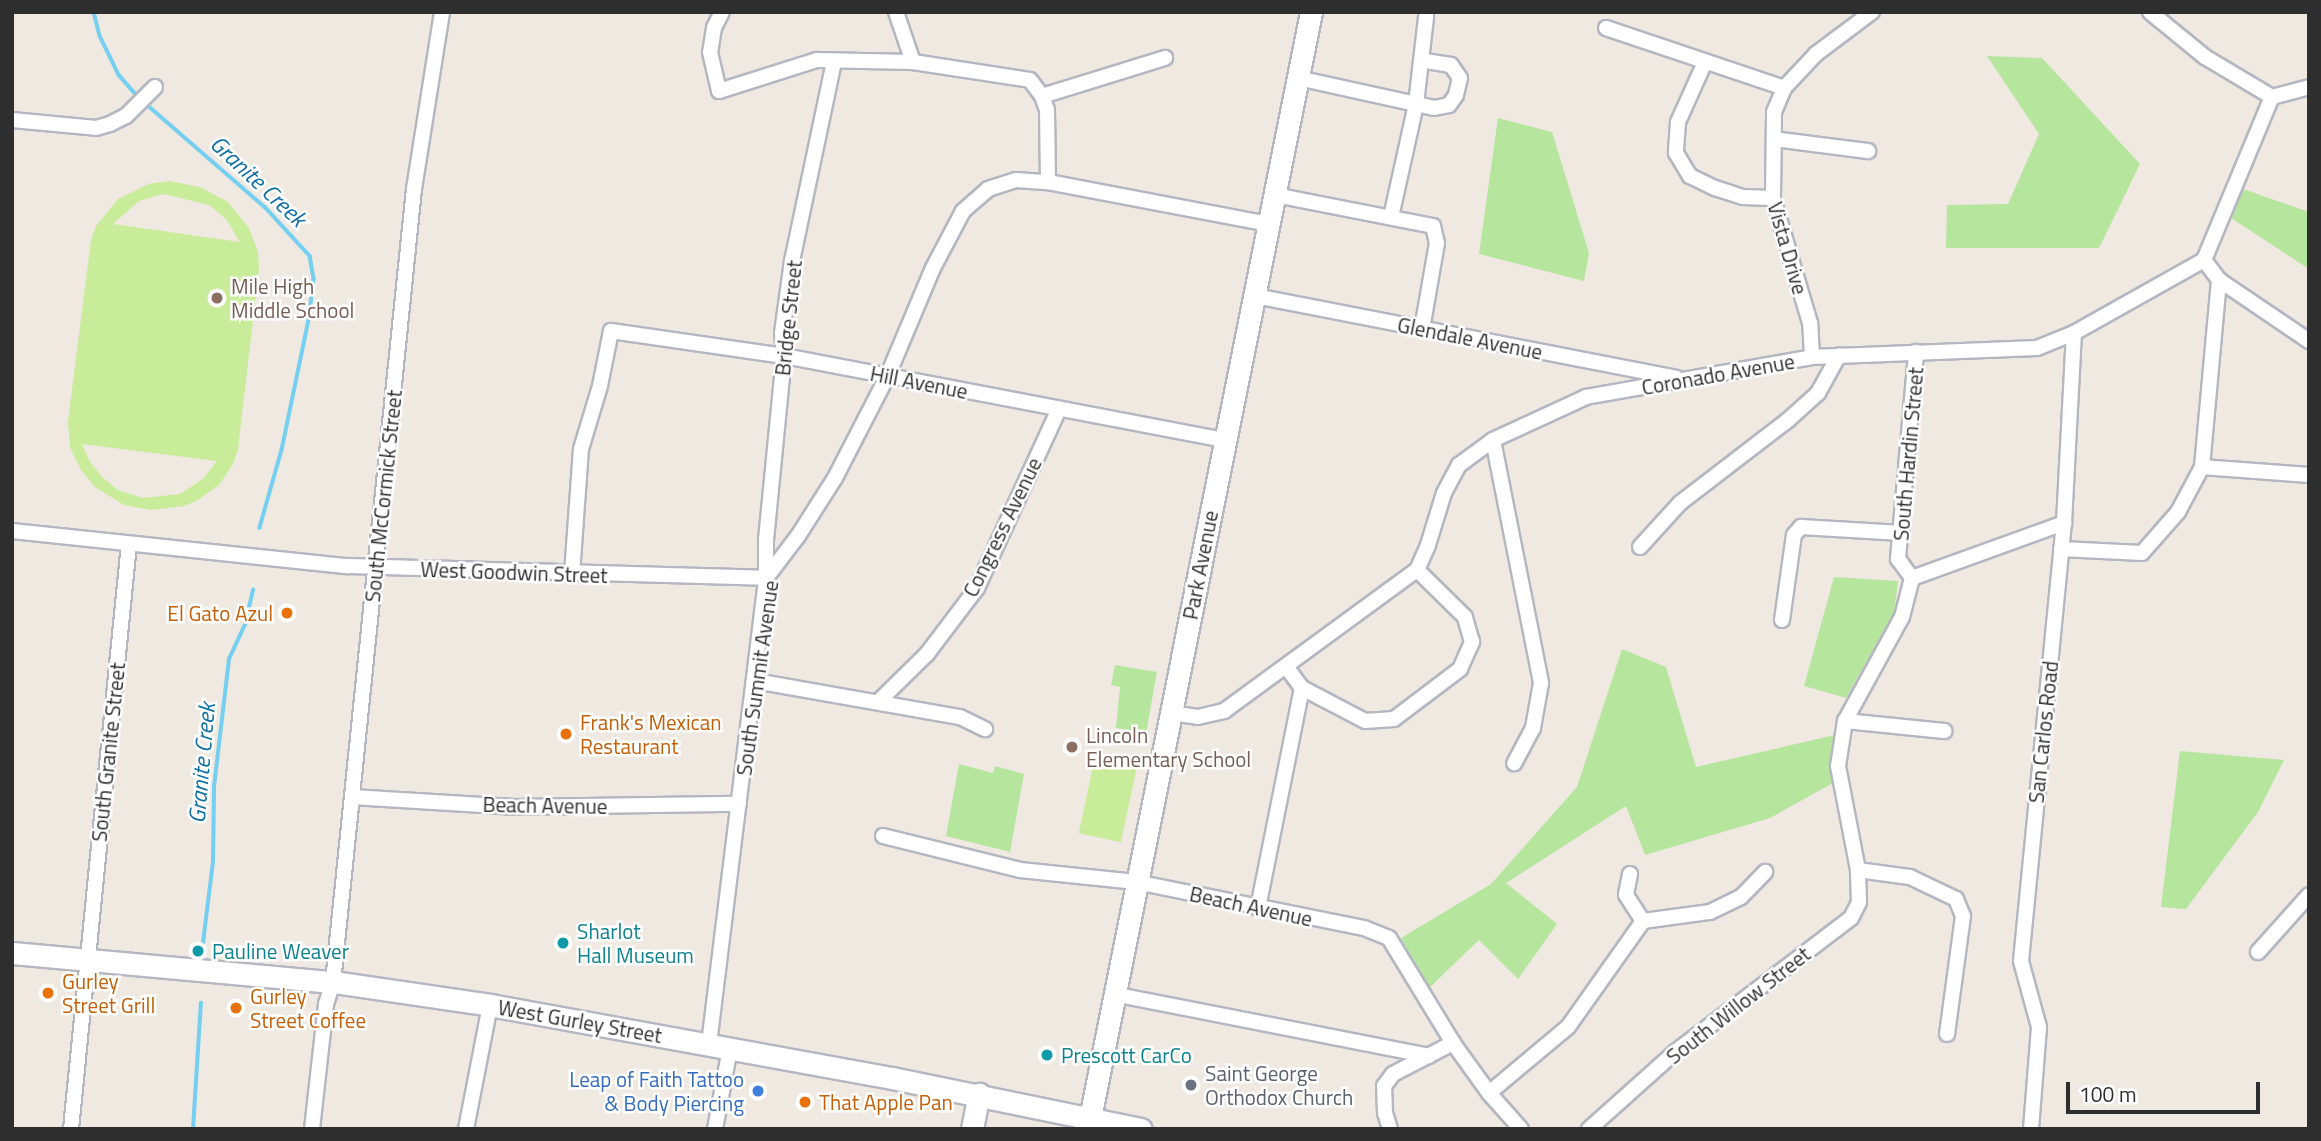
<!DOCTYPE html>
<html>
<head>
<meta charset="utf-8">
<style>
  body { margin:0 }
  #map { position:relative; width:2321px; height:1141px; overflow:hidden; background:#efe9e1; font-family:"Titillium Web",sans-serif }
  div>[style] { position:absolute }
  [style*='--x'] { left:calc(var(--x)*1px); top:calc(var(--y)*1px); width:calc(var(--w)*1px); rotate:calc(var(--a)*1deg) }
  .green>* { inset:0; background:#b6e59e }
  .pitch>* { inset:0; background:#c9ec9a; transform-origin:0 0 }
  .stream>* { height:3.5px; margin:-1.75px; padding:0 1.75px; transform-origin:1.75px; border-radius:1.75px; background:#75cff0 }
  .roads { filter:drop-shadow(2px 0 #b4b7c1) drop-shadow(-2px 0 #b4b7c1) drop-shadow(0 2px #b4b7c1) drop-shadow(0 -2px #b4b7c1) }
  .street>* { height:14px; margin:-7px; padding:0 7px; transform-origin:7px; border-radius:7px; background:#fff }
  .secondary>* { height:21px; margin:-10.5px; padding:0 10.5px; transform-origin:10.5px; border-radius:10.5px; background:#fff }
  .dots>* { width:19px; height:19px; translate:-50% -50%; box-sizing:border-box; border:4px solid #fff; border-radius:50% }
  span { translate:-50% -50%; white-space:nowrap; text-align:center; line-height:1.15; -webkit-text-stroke:5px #fff; paint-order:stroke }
  .street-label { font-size:21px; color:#2e2e2e }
  .education-label { font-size:21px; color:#785e54 }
  .left { translate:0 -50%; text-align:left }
  .food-label { font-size:21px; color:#c56008 }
  .right { translate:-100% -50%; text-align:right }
  .culture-label { font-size:21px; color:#0d838f }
  .worship-label { font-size:21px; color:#5b616d }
  .shop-label { font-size:21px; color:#366cbe }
  .water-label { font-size:23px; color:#0d6fa3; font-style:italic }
  .frame { position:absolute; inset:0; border:14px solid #2e2e2e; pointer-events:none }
  .scale { position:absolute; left:2066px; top:1082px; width:194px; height:32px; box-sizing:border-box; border:4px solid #2e2e2e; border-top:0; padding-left:9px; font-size:21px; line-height:24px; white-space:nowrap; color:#2e2e2e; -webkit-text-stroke:5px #fff; paint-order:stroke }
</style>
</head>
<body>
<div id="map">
  <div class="green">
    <div style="clip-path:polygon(1987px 56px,2042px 58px,2140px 164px,2099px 248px,1946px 248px,1947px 205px,2008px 204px,2039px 134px)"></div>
    <div style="clip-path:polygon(1498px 118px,1552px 132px,1589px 253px,1584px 281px,1479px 254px)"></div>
    <div style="clip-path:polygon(2243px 189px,2309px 212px,2309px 269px,2231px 218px)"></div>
    <div style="clip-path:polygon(1834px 577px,1898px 581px,1894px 613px,1846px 698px,1804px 686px)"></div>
    <div style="clip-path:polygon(1622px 649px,1666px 667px,1696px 767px,1835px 735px,1831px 759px,1833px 783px,1770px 818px,1645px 855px,1626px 806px,1506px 883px,1557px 924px,1518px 979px,1479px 940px,1429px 988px,1401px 938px,1491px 884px,1577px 787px)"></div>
    <div style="clip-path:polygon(1115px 665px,1157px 672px,1146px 733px,1116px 728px,1120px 687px,1111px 685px)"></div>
    <div style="clip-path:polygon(2180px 751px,2284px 760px,2258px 812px,2186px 909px,2161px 907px)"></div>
    <div style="clip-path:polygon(959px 764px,993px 773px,995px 766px,1024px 774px,1010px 852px,946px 836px)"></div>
  </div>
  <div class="pitch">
    <div style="clip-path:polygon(evenodd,169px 181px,200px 187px,228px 202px,249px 228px,258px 252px,259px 268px,238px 449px,233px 464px,219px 485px,198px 500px,184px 506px,152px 510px,124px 505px,95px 487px,81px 470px,70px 447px,68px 421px,91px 240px,96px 226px,118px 199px,149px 184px,169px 181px,164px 194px,209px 205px,226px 219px,240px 242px,113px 224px,139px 201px,164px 194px,169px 181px,82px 444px,216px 461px,216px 462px,203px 479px,180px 494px,143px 498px,118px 490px,102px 477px,90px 462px,82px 444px)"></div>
    <div style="left:1095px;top:757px;width:43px;height:78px;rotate:12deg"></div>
  </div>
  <div class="stream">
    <div style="--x:94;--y:12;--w:25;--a:76"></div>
    <div style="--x:100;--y:36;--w:43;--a:64"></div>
    <div style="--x:119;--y:75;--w:29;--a:49"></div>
    <div style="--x:144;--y:102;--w:160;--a:41"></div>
    <div style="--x:265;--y:207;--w:67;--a:47.4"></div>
    <div style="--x:310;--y:256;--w:23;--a:80"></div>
    <div style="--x:314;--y:279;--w:41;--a:97"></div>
    <div style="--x:309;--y:320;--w:133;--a:101.7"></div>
    <div style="--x:282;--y:450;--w:81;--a:105.8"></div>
    <div style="--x:203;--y:943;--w:82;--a:-83"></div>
    <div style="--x:213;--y:862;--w:75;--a:-89.2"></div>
    <div style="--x:214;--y:787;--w:129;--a:-83.3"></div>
    <div style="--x:229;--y:659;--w:38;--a:-65"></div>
    <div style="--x:245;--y:625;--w:36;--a:-77"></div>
    <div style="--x:193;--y:1129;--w:126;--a:-86.4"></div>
  </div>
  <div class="roads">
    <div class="street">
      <div style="--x:722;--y:12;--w:18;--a:117"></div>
      <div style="--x:714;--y:28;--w:24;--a:99"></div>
      <div style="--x:710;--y:52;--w:40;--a:77"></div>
      <div style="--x:719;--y:91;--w:103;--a:-17.6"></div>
      <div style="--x:817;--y:60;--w:96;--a:1.2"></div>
      <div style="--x:913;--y:62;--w:118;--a:8.7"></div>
      <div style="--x:1030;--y:80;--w:20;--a:53"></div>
      <div style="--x:1042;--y:96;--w:15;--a:70"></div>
      <div style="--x:1047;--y:110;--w:72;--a:89.2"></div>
      <div style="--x:896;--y:12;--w:53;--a:71.2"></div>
      <div style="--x:2150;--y:12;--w:71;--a:39.3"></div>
      <div style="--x:2205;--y:57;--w:78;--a:30.8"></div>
      <div style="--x:2272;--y:97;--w:38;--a:-15"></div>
      <div style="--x:1606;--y:28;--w:188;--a:18.6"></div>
      <div style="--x:1705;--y:62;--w:66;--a:114.2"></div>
      <div style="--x:1678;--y:122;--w:31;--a:94"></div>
      <div style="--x:1676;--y:153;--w:27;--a:59"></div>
      <div style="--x:1690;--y:176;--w:28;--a:26"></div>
      <div style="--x:1715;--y:188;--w:28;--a:18"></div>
      <div style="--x:1742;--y:197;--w:31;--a:2"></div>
      <div style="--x:1298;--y:78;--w:139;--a:12.4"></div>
      <div style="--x:1434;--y:108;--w:15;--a:-11"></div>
      <div style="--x:1449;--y:105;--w:12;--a:-55"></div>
      <div style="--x:1456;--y:95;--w:17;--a:-77"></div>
      <div style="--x:1460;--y:78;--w:16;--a:-125"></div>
      <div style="--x:1451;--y:65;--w:30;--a:-171"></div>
      <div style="--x:1042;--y:96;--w:129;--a:-17.2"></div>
      <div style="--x:12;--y:120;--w:84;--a:5.4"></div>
      <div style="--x:96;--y:128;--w:15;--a:-16"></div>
      <div style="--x:110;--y:124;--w:18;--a:-27"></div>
      <div style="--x:126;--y:116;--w:41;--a:-45"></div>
      <div style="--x:1774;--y:139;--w:95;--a:7.3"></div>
      <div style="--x:1275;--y:195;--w:161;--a:11.1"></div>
      <div style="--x:1433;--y:226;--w:17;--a:77"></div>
      <div style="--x:1437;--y:243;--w:87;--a:99.9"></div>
      <div style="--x:1391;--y:217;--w:116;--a:-77.5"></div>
      <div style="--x:1416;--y:104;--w:88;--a:-83.4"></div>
      <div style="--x:2204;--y:260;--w:25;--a:53"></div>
      <div style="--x:2219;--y:280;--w:109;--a:34.1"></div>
      <div style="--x:1255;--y:296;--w:429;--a:11"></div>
      <div style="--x:1812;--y:357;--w:34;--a:-93"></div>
      <div style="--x:1810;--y:323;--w:130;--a:-106.5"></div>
      <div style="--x:1773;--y:198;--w:86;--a:-89.3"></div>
      <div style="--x:1774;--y:112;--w:26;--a:-67"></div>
      <div style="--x:1784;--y:88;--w:47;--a:-46.7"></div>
      <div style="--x:1816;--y:54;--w:70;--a:-36.9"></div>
      <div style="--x:1493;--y:440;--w:248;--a:78.8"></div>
      <div style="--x:1541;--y:683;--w:46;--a:100.1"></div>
      <div style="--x:1533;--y:728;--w:40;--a:118"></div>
      <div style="--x:2202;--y:467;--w:107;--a:4.3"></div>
      <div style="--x:12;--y:531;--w:337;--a:6"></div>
      <div style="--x:347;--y:566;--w:419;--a:1.6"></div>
      <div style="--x:766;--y:578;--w:38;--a:-90"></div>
      <div style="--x:766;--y:540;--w:185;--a:-84.4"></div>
      <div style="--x:784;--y:356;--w:23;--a:-95"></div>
      <div style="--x:782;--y:333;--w:73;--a:-82.1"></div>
      <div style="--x:792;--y:261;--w:203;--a:-78.1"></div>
      <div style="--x:1640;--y:547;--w:59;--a:-47.7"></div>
      <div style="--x:1680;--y:503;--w:135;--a:-37.5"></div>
      <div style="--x:1787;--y:421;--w:42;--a:-42.1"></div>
      <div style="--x:1818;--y:393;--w:43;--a:-61.1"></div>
      <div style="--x:2061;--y:549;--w:81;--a:2.8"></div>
      <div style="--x:2142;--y:553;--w:55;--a:-48.7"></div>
      <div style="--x:2178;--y:512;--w:51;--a:-61.9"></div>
      <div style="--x:2202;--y:467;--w:188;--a:-84.8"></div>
      <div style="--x:572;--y:574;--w:125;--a:-85.9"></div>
      <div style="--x:581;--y:449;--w:66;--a:-73.2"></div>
      <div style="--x:600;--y:386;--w:56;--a:-78.7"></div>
      <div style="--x:611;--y:331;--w:175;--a:8.2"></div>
      <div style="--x:784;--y:356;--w:450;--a:10.8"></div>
      <div style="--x:1912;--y:578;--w:162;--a:-19.9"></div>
      <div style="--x:1782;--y:620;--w:86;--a:-82"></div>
      <div style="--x:1794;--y:535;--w:11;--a:-49"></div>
      <div style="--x:1801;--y:527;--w:101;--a:3.4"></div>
      <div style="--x:1287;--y:668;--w:25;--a:53"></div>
      <div style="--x:1302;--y:688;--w:71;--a:27.6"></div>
      <div style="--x:1365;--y:721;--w:29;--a:-4"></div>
      <div style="--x:1394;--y:719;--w:83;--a:-37.1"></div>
      <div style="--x:1460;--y:669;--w:30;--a:-66"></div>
      <div style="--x:1472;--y:642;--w:26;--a:-106"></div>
      <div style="--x:1465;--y:617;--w:67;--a:-135.6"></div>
      <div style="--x:755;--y:681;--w:208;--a:10"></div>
      <div style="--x:960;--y:717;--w:28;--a:26"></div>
      <div style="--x:879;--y:701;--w:67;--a:-44.4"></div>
      <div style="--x:927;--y:654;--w:83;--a:-52.9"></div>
      <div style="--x:977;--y:588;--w:197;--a:-65.4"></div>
      <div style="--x:1170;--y:713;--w:28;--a:8"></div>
      <div style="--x:1198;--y:717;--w:27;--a:-13"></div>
      <div style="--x:1224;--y:711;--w:239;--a:-36.2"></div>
      <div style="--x:1417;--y:570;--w:27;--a:-66"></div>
      <div style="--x:1428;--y:545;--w:54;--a:-72.9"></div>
      <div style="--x:1444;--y:493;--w:32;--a:-62"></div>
      <div style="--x:1459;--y:465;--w:42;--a:-36.3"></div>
      <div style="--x:1493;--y:440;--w:102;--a:-24.8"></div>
      <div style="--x:1586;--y:397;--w:230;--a:-10"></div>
      <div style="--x:1812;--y:357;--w:225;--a:-2.3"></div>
      <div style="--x:2037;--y:348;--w:40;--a:-22"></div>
      <div style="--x:2074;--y:333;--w:149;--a:-29.3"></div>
      <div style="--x:2204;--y:260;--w:177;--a:-67.4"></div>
      <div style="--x:1845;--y:721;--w:100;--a:5.8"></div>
      <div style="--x:352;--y:797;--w:163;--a:3.5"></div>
      <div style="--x:515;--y:807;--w:224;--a:-0.8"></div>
      <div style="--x:883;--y:836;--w:141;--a:13.9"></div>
      <div style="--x:1020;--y:870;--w:117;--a:5.9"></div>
      <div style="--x:1136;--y:882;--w:233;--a:11.4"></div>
      <div style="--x:1364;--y:928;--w:27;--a:22"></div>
      <div style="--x:1389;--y:938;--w:123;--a:58.6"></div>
      <div style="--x:1453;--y:1043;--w:62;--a:54.2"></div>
      <div style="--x:1489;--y:1093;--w:48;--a:48.4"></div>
      <div style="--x:1858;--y:870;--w:52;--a:7.7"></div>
      <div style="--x:1910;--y:877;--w:51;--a:25.6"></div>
      <div style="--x:1956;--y:899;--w:18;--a:68"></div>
      <div style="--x:1963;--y:916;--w:119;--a:97.7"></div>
      <div style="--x:1630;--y:874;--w:21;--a:101"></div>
      <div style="--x:1626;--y:895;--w:31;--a:57"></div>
      <div style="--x:1258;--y:908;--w:224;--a:-78.7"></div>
      <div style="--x:2258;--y:952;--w:76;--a:-48.2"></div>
      <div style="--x:1113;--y:994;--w:322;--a:11.1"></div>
      <div style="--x:709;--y:1044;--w:469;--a:-83"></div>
      <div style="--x:766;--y:578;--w:53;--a:-52.7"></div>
      <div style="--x:798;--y:536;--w:69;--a:-57.5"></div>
      <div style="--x:835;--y:478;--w:116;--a:-62.8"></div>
      <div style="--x:888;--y:375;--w:116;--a:-67.2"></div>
      <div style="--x:933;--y:268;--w:64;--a:-62.2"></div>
      <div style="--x:963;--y:211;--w:33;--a:-41"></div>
      <div style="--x:988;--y:189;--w:29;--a:-18"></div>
      <div style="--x:1016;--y:180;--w:32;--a:4"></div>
      <div style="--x:1048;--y:182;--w:224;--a:10.8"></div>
      <div style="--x:1489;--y:1093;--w:103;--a:-39.9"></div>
      <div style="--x:1568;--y:1027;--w:130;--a:-54.7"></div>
      <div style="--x:1643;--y:921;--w:68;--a:-7.7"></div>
      <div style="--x:1710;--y:912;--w:34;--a:-26"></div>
      <div style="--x:1741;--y:897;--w:35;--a:-46"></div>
      <div style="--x:71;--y:1129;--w:588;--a:-84.34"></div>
      <div style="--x:312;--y:1129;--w:126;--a:-83.6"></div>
      <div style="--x:326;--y:1004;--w:23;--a:-72"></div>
      <div style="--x:333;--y:982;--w:797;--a:-84.17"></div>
      <div style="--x:414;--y:189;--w:179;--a:-81"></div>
      <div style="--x:466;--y:1129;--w:126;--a:-79"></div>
      <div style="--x:715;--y:1129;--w:82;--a:-79.5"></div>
      <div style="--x:1390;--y:1129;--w:17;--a:-107"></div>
      <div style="--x:1385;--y:1113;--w:27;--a:-92"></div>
      <div style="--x:1384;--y:1086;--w:15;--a:-53"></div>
      <div style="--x:1393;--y:1074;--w:68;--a:-27.3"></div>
      <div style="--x:1589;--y:1129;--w:115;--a:-41.8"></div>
      <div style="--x:1675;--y:1052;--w:221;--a:-37.3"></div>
      <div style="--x:1851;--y:918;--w:18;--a:-63"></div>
      <div style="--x:1859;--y:902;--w:32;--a:-92"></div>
      <div style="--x:1858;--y:870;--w:106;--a:-100.9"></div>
      <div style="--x:1838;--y:766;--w:46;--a:-81.2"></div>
      <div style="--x:1845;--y:721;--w:119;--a:-61.3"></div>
      <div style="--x:1902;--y:617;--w:40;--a:-75.6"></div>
      <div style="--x:1912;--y:578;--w:24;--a:-126"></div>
      <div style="--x:1898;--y:559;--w:208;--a:-85"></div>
      <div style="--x:2031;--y:1129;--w:102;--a:-85.5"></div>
      <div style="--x:2039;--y:1027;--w:68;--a:-105.3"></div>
      <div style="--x:2021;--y:961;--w:440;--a:-84.4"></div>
      <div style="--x:2064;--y:523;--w:190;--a:-87"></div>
    </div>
    <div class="secondary">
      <div style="--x:12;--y:953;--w:322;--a:5.2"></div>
      <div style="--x:333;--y:982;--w:159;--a:8.3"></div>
      <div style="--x:490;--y:1005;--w:409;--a:10.3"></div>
      <div style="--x:892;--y:1078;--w:254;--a:11.6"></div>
      <div style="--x:1090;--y:1118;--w:1128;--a:-78.7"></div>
      <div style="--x:972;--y:1129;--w:36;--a:-79"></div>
    </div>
  </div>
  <div class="dots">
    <div style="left:217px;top:298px;background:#8d6e63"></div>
    <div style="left:287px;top:613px;background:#e8710a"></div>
    <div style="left:566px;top:734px;background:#e8710a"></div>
    <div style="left:1072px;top:747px;background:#8d6e63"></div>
    <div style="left:563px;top:943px;background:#0f9aa8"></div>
    <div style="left:198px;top:951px;background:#0f9aa8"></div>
    <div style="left:48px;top:993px;background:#e8710a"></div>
    <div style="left:236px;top:1008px;background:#e8710a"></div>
    <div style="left:1047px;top:1055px;background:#0f9aa8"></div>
    <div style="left:1191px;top:1085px;background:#6b7280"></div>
    <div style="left:758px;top:1091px;background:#3f7fe0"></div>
    <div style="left:805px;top:1102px;background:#e8710a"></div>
  </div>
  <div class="street-label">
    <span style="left:1788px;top:248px;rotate:74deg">Vista Drive</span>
    <span style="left:788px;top:318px;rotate:-84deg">Bridge Street</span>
    <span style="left:1470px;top:338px;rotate:11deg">Glendale Avenue</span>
    <span style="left:1718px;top:374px;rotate:-10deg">Coronado Avenue</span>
    <span style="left:919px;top:382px;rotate:11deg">Hill Avenue</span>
    <span style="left:1908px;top:454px;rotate:-85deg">South Hardin Street</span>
    <span style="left:383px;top:496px;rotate:-84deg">South McCormick Street</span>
    <span style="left:1002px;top:527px;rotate:-64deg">Congress Avenue</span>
    <span style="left:1200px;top:565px;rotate:-79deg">Park Avenue</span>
    <span style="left:514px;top:572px;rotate:2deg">West Goodwin Street</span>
    <span style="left:757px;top:678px;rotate:-82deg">South Summit Avenue</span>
    <span style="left:2043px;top:732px;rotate:-84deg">San Carlos Road</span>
    <span style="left:108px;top:752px;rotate:-84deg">South Granite Street</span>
    <span style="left:545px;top:805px;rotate:1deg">Beach Avenue</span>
    <span style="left:1251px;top:906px;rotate:12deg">Beach Avenue</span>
    <span style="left:1738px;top:1005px;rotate:-38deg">South Willow Street</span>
    <span style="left:580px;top:1021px;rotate:10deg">West Gurley Street</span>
  </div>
  <div class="education-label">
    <span class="left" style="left:231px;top:298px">Mile High<br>Middle School</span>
    <span class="left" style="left:1086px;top:747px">Lincoln<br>Elementary School</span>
  </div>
  <div class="food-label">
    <span class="right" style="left:273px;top:613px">El Gato Azul</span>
    <span class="left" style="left:580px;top:734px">Frank's Mexican<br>Restaurant</span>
    <span class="left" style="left:62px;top:993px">Gurley<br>Street Grill</span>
    <span class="left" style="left:250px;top:1008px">Gurley<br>Street Coffee</span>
    <span class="left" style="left:819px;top:1102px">That Apple Pan</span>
  </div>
  <div class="culture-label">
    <span class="left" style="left:577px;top:943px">Sharlot<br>Hall Museum</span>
    <span class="left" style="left:212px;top:951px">Pauline Weaver</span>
    <span class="left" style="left:1061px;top:1055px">Prescott CarCo</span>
  </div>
  <div class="worship-label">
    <span class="left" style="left:1205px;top:1085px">Saint George<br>Orthodox Church</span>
  </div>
  <div class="shop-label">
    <span class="right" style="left:744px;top:1091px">Leap of Faith Tattoo<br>&amp; Body Piercing</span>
  </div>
  <div class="water-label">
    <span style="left:258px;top:181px;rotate:43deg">Granite Creek</span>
    <span style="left:202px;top:763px;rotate:-85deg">Granite Creek</span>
  </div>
  <div class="frame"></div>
  <div class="scale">100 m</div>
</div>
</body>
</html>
